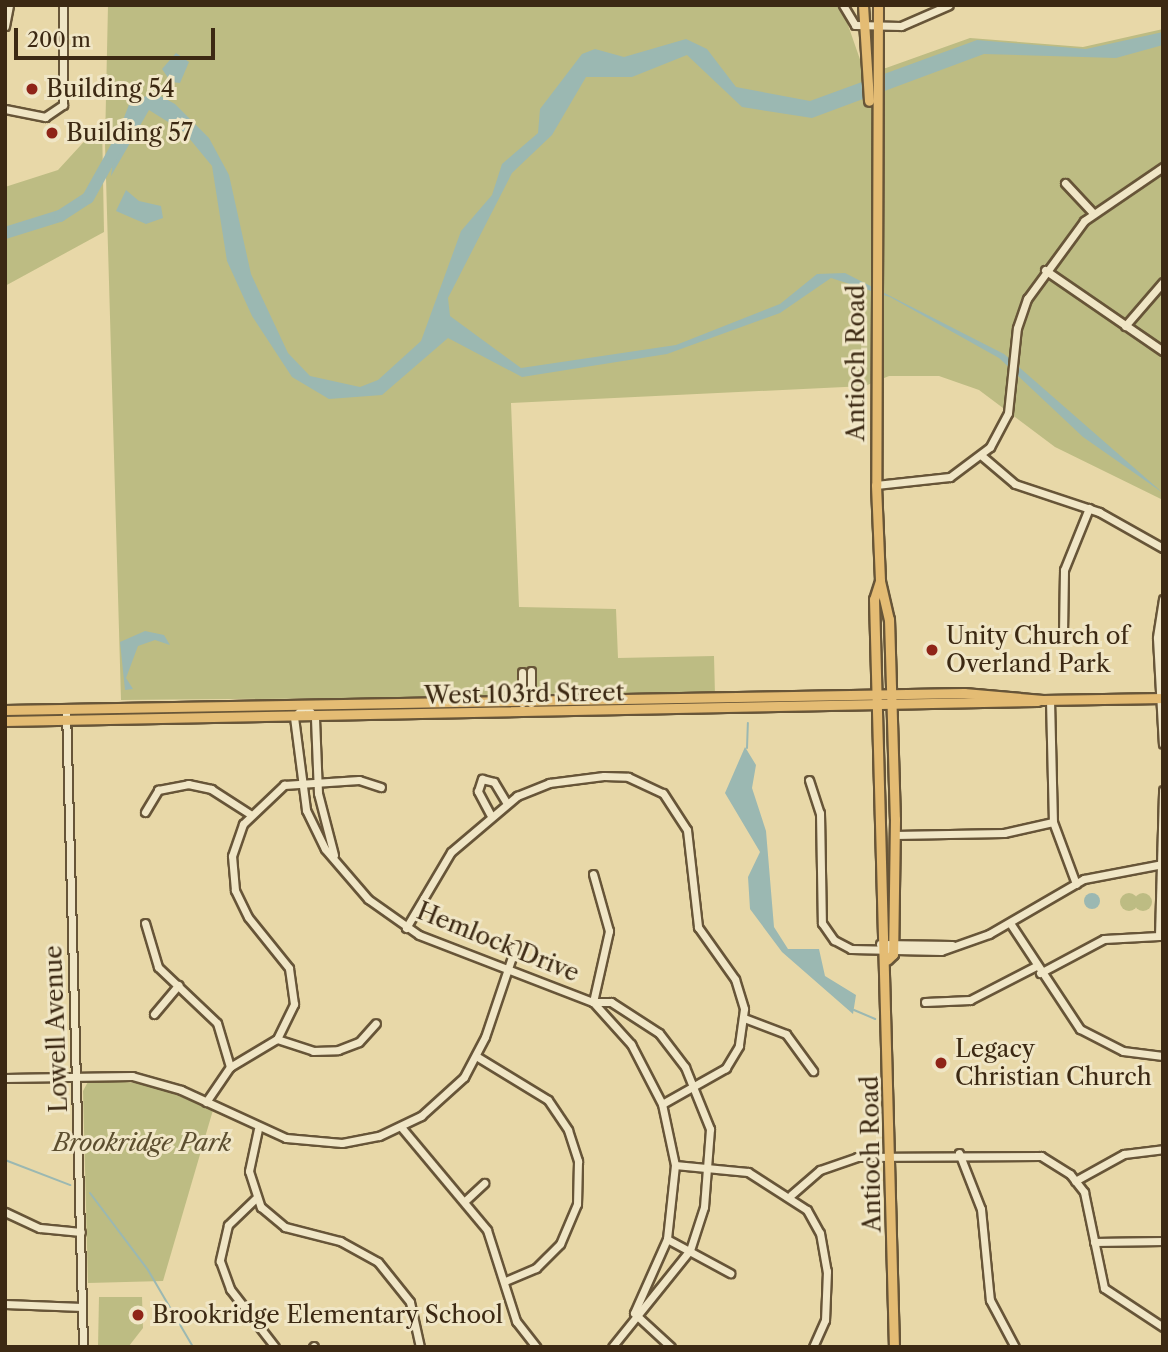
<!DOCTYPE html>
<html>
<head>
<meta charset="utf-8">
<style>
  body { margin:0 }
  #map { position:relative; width:1168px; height:1352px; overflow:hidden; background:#e8d8a8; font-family:"Libre Caslon Text",serif }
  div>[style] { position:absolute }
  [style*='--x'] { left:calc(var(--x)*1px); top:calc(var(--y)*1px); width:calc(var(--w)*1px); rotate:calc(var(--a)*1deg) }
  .green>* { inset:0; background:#bdbc83 }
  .round { border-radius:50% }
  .water>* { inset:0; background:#9bb8b2 }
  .stream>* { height:2px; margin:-1px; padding:0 1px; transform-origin:1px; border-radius:1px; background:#9bb8b2 }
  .river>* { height:12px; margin:-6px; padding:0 6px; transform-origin:6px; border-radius:6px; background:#9bb8b2 }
  .roads { filter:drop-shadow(2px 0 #675538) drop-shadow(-2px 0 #675538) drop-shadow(0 2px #675538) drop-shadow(0 -2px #675538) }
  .minor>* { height:7px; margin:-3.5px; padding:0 3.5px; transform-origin:3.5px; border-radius:3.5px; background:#f0e6c6 }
  .major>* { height:9px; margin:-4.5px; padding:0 4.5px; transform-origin:4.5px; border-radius:4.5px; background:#e4bc74 }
  .dots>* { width:19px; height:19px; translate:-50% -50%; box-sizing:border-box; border:4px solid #f0e6c6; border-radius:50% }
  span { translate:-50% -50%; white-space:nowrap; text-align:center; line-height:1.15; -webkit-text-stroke:6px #f0e6c6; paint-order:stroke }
  .poi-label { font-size:24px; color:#3c2913 }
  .left { translate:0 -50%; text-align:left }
  .street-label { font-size:24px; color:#3c2913 }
  .park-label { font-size:24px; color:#5c4e2f; font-style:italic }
  .frame { position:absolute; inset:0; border:7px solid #3c2913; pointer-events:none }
  .scale { position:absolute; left:14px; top:28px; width:201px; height:32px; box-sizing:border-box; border:4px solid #3c2913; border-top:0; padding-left:9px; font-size:21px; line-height:24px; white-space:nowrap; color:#3c2913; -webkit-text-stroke:5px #f0e6c6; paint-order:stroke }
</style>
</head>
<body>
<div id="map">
  <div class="green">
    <div style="clip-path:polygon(108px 5px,841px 5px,863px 68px,886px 68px,970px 38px,1083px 47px,1163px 29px,1163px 500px,1055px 447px,979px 390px,939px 376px,889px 376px,865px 386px,511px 403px,519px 607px,616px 609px,618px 658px,714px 656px,715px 695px,121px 700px,105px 143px)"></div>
    <div style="clip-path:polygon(102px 122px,104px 232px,5px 286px,5px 187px,58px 170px)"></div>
    <div class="round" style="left:1120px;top:893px;width:18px;height:18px"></div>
    <div class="round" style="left:1134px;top:893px;width:18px;height:18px"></div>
    <div style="clip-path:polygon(90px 1078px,152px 1085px,213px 1110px,163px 1281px,88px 1283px,83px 1091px)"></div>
    <div style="clip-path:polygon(99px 1297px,142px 1297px,143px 1328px,129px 1346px,98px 1347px)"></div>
  </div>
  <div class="water">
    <div style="clip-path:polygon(1163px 32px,1163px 45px,1116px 58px,984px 54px,812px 118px,742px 107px,687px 55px,632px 77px,586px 77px,552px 135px,512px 173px,448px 298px,450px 316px,521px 368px,676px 345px,780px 304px,817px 274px,845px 273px,1004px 354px,1163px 493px,1083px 437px,999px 358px,890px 297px,831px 278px,780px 313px,667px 354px,522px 377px,448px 338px,382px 395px,329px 399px,292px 377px,252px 316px,227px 261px,212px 166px,184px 132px,149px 110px,111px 176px,116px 138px,130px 102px,155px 93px,175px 104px,209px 138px,229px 175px,251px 274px,288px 353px,310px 376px,360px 387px,378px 380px,421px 341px,461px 231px,492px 195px,502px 164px,538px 133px,540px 109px,582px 54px,595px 49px,624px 57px,686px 39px,707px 49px,736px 87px,810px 101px,977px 40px,1086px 49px)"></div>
    <div style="clip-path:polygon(176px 53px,189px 62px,180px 83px,171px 82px,162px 69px)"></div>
    <div style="clip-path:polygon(126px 190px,139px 201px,161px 206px,163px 218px,146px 224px,116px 211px)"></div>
    <div style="clip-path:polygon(145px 631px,164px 635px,170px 645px,155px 640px,138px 646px,126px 678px,133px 689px,125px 690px,120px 642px)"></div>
    <div style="clip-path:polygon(745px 747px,756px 765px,752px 788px,766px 831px,774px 927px,788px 949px,819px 949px,825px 976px,856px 995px,853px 1014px,782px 952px,750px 909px,748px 877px,760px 852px,725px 793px)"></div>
    <div class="round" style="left:1084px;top:893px;width:16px;height:16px"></div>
  </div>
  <div class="stream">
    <div style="--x:747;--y:748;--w:25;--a:-88"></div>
    <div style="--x:854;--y:1010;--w:23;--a:23"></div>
    <div style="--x:5;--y:1160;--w:70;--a:21"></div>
    <div style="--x:90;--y:1193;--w:96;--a:53"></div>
    <div style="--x:148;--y:1270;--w:89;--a:59.7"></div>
  </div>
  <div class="river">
    <div style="--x:5;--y:233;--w:58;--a:-17.2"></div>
    <div style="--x:60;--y:216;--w:33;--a:-33"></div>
    <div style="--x:88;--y:198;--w:62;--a:-60.9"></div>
  </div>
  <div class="roads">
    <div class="minor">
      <div style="--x:843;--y:5;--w:23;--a:59"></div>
      <div style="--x:855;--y:25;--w:46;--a:1.2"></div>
      <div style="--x:901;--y:26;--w:52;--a:-23.6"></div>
      <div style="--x:5;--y:26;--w:21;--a:-79"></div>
      <div style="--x:5;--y:109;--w:41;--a:11.3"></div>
      <div style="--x:45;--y:117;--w:22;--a:-34"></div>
      <div style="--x:63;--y:105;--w:100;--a:-90"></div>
      <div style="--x:1065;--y:183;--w:41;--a:47"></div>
      <div style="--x:1045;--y:270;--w:143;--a:34.5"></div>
      <div style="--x:1125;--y:326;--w:58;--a:-49.2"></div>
      <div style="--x:982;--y:456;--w:43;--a:40.3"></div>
      <div style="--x:1015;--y:484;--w:89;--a:18.4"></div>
      <div style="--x:1099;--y:512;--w:73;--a:29.4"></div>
      <div style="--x:876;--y:485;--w:74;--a:-6.2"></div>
      <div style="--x:950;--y:477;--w:50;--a:-36.9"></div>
      <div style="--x:990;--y:447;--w:38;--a:-62"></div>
      <div style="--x:1008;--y:413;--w:85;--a:-84"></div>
      <div style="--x:1017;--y:328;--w:31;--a:-71"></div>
      <div style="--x:1027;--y:299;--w:97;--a:-53.8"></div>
      <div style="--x:1084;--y:221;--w:96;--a:-34.4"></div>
      <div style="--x:1163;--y:599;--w:39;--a:99"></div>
      <div style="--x:1157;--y:638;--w:106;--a:86.8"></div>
      <div style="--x:1063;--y:634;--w:64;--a:-89.1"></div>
      <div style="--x:1064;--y:570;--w:67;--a:-68"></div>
      <div style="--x:531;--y:671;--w:32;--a:90"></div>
      <div style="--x:522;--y:672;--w:31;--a:90"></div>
      <div style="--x:1050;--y:700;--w:122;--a:88.6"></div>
      <div style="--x:1053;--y:822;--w:66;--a:69.6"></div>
      <div style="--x:66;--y:709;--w:638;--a:88.47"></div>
      <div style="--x:809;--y:780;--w:35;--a:72"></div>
      <div style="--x:820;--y:813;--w:110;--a:89"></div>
      <div style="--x:822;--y:923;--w:21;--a:55"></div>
      <div style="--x:834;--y:940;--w:19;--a:28"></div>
      <div style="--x:851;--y:949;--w:90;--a:1.3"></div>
      <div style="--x:941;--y:951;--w:51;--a:-19.5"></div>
      <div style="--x:989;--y:934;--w:110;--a:-30.1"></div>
      <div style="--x:1084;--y:879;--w:80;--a:-10.8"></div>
      <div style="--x:145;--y:812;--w:26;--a:-59"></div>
      <div style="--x:158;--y:790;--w:31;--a:-11"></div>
      <div style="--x:188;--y:784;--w:24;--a:12"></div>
      <div style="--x:211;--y:789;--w:46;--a:32.7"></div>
      <div style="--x:490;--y:814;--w:26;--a:-118"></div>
      <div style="--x:478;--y:791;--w:13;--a:-72"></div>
      <div style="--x:482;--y:779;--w:12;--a:14"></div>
      <div style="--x:494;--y:782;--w:23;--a:59"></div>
      <div style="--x:894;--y:835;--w:110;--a:-1"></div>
      <div style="--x:1004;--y:833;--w:50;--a:-12.7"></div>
      <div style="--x:334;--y:855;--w:64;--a:-104.5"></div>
      <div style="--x:318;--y:793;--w:76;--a:-92.3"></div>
      <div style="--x:315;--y:717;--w:15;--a:-132"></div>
      <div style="--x:305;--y:706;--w:16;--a:135"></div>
      <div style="--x:294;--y:717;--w:94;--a:82.6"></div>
      <div style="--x:306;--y:810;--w:43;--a:64"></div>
      <div style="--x:325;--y:849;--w:66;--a:49.3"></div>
      <div style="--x:368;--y:899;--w:62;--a:35.2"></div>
      <div style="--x:419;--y:935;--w:186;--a:21.1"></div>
      <div style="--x:593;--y:1002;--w:57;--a:47.9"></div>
      <div style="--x:631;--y:1044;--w:68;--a:62.7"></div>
      <div style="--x:662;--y:1104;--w:62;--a:78"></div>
      <div style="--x:675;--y:1165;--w:74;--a:96.2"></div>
      <div style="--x:667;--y:1239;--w:81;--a:114"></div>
      <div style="--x:145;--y:923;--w:46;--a:73.5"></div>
      <div style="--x:158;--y:967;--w:81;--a:43.5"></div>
      <div style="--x:217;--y:1023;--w:46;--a:73.5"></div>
      <div style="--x:1010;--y:923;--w:127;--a:56.6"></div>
      <div style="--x:1080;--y:1029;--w:48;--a:27.1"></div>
      <div style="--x:1123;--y:1051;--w:40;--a:7.1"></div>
      <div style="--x:406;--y:928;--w:88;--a:-59.4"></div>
      <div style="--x:451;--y:852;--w:87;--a:-40.3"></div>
      <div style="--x:517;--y:796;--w:35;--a:-22"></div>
      <div style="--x:549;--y:783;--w:55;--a:-7.3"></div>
      <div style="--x:604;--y:776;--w:24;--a:2"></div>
      <div style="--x:628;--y:777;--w:38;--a:25"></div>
      <div style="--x:663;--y:793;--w:44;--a:57"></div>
      <div style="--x:687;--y:830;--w:98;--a:83.5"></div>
      <div style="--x:698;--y:927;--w:64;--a:54.6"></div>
      <div style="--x:735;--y:979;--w:31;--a:73"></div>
      <div style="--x:744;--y:1009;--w:37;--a:98"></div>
      <div style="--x:739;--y:1046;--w:26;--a:121"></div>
      <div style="--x:726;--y:1068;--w:73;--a:150.6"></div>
      <div style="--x:880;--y:944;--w:72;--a:0.8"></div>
      <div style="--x:1040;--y:973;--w:72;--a:-28"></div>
      <div style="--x:1104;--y:939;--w:55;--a:-3.1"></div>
      <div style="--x:1159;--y:936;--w:146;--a:-88.4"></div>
      <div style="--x:593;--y:1002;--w:18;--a:0"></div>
      <div style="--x:611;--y:1002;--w:57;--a:32.9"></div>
      <div style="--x:659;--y:1033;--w:43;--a:52.6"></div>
      <div style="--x:685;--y:1067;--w:67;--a:68"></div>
      <div style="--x:710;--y:1129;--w:78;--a:94.4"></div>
      <div style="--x:704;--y:1207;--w:45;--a:108"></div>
      <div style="--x:690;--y:1250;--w:124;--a:128.8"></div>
      <div style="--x:593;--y:1002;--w:73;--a:-77.3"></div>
      <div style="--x:609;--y:931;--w:59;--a:-105.7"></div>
      <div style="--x:925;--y:1002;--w:45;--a:-2.5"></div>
      <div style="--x:970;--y:1000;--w:74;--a:-27.3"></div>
      <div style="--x:154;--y:1014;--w:38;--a:-50"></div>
      <div style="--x:744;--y:1018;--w:45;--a:20.9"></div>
      <div style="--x:786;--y:1034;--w:46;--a:53.9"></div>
      <div style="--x:277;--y:1039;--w:38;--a:18"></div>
      <div style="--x:313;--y:1051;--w:25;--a:-2"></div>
      <div style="--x:338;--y:1050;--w:22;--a:-21"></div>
      <div style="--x:359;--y:1042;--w:25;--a:-48"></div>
      <div style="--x:476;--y:1056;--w:84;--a:31.4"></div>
      <div style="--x:548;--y:1100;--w:36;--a:56"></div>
      <div style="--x:568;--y:1130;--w:33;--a:72"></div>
      <div style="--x:578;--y:1161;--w:43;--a:91.3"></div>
      <div style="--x:577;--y:1204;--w:43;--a:113"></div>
      <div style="--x:560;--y:1244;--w:34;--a:135"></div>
      <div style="--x:536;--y:1268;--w:33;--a:157"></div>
      <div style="--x:5;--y:1078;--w:127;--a:-0.9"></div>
      <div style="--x:132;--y:1076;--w:51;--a:15.9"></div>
      <div style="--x:181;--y:1090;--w:115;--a:24.6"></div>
      <div style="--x:286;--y:1138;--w:56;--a:5.1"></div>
      <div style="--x:342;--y:1143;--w:38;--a:-11"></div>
      <div style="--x:379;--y:1136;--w:47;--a:-25.5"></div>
      <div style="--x:421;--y:1116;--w:58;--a:-42.2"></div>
      <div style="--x:464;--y:1077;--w:45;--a:-62.3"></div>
      <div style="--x:485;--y:1037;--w:97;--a:-71.4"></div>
      <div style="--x:206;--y:1102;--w:42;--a:-55.6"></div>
      <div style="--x:230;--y:1067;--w:55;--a:-30.8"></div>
      <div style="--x:277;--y:1039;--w:39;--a:-64"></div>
      <div style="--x:294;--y:1004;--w:36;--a:-98"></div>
      <div style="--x:289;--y:968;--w:65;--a:-128.8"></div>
      <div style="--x:248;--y:917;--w:30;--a:-116"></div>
      <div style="--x:235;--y:890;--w:34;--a:-95"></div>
      <div style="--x:232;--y:856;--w:34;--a:-71"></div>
      <div style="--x:243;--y:824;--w:57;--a:-43.6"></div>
      <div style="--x:284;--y:785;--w:75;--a:-3.8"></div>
      <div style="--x:359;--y:780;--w:23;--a:18"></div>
      <div style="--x:401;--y:1127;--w:134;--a:50.1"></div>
      <div style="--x:487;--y:1230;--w:96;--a:72.3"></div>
      <div style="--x:516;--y:1321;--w:33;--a:52"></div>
      <div style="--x:258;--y:1129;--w:43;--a:102.1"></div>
      <div style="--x:249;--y:1171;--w:38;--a:72"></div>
      <div style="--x:261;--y:1207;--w:31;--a:40"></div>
      <div style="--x:285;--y:1227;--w:57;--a:14.3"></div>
      <div style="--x:340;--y:1241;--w:43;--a:28.9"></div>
      <div style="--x:378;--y:1262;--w:51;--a:51.3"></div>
      <div style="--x:410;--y:1302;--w:46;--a:77.5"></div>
      <div style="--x:959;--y:1153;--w:60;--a:68.6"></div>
      <div style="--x:981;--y:1209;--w:91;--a:84.4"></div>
      <div style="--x:990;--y:1300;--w:53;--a:62"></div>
      <div style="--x:675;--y:1165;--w:73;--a:5.5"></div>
      <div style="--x:748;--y:1172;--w:70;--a:32.8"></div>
      <div style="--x:807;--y:1210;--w:26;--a:61"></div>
      <div style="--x:820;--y:1233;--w:39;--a:80"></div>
      <div style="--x:827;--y:1271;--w:49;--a:92.3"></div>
      <div style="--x:825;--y:1320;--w:30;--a:114"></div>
      <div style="--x:1075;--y:1181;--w:56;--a:-28.9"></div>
      <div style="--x:1124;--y:1154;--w:39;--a:-7"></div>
      <div style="--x:791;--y:1195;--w:38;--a:-41"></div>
      <div style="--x:820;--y:1170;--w:39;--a:-19"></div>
      <div style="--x:857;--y:1157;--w:184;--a:-0.3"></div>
      <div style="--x:1041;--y:1156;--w:34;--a:32"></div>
      <div style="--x:1070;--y:1174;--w:23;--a:52"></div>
      <div style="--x:1084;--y:1192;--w:98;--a:78.2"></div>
      <div style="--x:1104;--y:1288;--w:71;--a:33.5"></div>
      <div style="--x:256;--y:1198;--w:39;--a:136"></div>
      <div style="--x:228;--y:1225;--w:37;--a:103"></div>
      <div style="--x:220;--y:1261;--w:30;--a:70"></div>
      <div style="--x:230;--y:1289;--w:73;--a:52.2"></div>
      <div style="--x:466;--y:1200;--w:25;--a:-43"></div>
      <div style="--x:5;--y:1212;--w:38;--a:25"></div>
      <div style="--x:40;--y:1228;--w:41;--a:5.6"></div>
      <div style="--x:667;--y:1239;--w:72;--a:28.4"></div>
      <div style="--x:1094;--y:1242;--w:69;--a:-0.8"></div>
      <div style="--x:5;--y:1304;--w:77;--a:2.2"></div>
      <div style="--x:634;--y:1313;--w:50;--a:42.6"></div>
      <div style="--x:313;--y:1347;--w:1;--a:-45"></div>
    </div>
    <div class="major">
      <div style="--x:863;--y:5;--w:96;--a:86.4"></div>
      <div style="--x:878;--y:5;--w:480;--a:90.2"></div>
      <div style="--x:876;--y:485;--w:96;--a:87.6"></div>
      <div style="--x:880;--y:581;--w:39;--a:77"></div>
      <div style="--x:889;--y:619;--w:200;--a:88.3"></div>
      <div style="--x:895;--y:819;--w:135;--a:90.8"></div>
      <div style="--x:893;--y:954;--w:8;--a:135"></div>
      <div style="--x:880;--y:581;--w:19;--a:108"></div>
      <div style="--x:874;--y:599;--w:748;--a:88.47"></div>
      <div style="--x:5;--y:710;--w:959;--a:-1.02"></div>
      <div style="--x:964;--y:693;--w:79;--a:5.1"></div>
      <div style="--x:1043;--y:700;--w:120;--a:-1"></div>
      <div style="--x:5;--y:721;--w:1033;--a:-1.11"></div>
    </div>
  </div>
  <div class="dots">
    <div style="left:32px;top:89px;background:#8f2418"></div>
    <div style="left:52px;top:133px;background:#8f2418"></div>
    <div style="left:932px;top:650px;background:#8f2418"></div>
    <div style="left:941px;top:1063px;background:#8f2418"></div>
    <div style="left:138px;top:1315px;background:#8f2418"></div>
  </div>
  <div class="poi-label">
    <span class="left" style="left:46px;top:89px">Building 54</span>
    <span class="left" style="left:66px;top:133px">Building 57</span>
    <span class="left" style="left:946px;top:650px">Unity Church of<br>Overland Park</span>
    <span class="left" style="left:955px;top:1063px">Legacy<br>Christian Church</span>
    <span class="left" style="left:152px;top:1315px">Brookridge Elementary School</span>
  </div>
  <div class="street-label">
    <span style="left:856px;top:363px;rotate:-90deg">Antioch Road</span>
    <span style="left:524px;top:694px;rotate:-1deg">West 103rd Street</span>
    <span style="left:498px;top:942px;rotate:22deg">Hemlock Drive</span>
    <span style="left:56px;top:1029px;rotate:-92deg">Lowell Avenue</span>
    <span style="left:871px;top:1154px;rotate:-91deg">Antioch Road</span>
  </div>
  <div class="park-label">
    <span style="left:142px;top:1143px">Brookridge Park</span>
  </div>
  <div class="frame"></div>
  <div class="scale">200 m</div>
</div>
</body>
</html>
